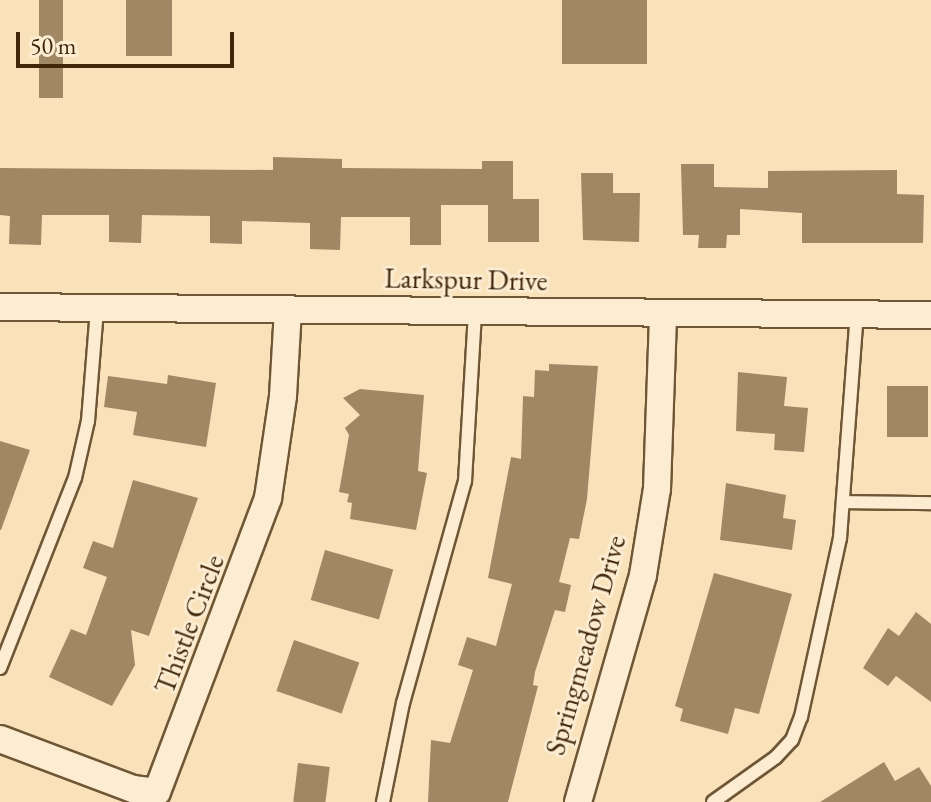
<!DOCTYPE html>
<html>
<head>
<meta charset="utf-8">
<style>
  body { margin:0 }
  #map { position:relative; width:931px; height:802px; overflow:hidden; background:#f9e1b9; font-family:"EB Garamond",serif }
  div>[style] { position:absolute }
  [style*='--x'] { left:calc(var(--x)*1px); top:calc(var(--y)*1px); width:calc(var(--w)*1px); rotate:calc(var(--a)*1deg) }
  .building>* { inset:0; background:#a18865; transform-origin:0 0 }
  .roads { filter:drop-shadow(2px 0 #6f5635) drop-shadow(-2px 0 #6f5635) drop-shadow(0 2px #6f5635) drop-shadow(0 -2px #6f5635) }
  .lane>* { height:12px; margin:-6px; padding:0 6px; transform-origin:6px; border-radius:6px; background:#fbecd2 }
  .street>* { height:26px; margin:-13px; padding:0 13px; transform-origin:13px; border-radius:13px; background:#fbecd2 }
  span { translate:-50% -50%; white-space:nowrap; text-align:center; line-height:1.15; -webkit-text-stroke:6px #fbecd2; paint-order:stroke }
  .street-label { font-size:28px; color:#412709 }
  .scale { position:absolute; left:16px; top:32px; width:218px; height:36px; box-sizing:border-box; border:4px solid #412709; border-top:0; padding-left:10px; font-size:24px; line-height:28px; white-space:nowrap; color:#412709; -webkit-text-stroke:6px #fbecd2; paint-order:stroke }
</style>
</head>
<body>
<div id="map">
  <div class="building">
    <div style="left:39px;top:0;width:24px;height:98px"></div>
    <div style="left:126px;top:0;width:46px;height:56px"></div>
    <div style="left:562px;top:0;width:85px;height:64px"></div>
    <div style="clip-path:polygon(273px 157px,342px 159px,342px 168px,482px 169px,482px 161px,513px 161px,513px 199px,539px 199px,539px 242px,488px 242px,488px 205px,441px 205px,441px 245px,410px 245px,410px 217px,341px 217px,340px 250px,310px 249px,310px 223px,242px 221px,242px 244px,210px 243px,210px 216px,142px 215px,141px 243px,109px 242px,109px 215px,42px 215px,41px 245px,9px 244px,10px 216px,0 215px,0 168px,273px 170px)"></div>
    <div style="clip-path:polygon(681px 164px,714px 164px,714px 187px,768px 188px,768px 171px,897px 170px,897px 194px,924px 195px,923px 243px,802px 243px,802px 213px,740px 209px,740px 235px,727px 235px,726px 248px,698px 248px,699px 235px,683px 235px)"></div>
    <div style="clip-path:polygon(581px 173px,613px 173px,613px 193px,640px 193px,639px 242px,583px 240px)"></div>
    <div style="clip-path:polygon(549px 364px,598px 366px,587px 499px,579px 539px,570px 538px,559px 582px,571px 585px,565px 612px,555px 610px,535px 672px,533px 685px,538px 686px,508px 802px,428px 802px,431px 740px,450px 743px,473px 670px,458px 665px,467px 637px,496px 646px,512px 584px,488px 578px,511px 457px,521px 459px,523px 396px,534px 397px,535px 370px,549px 371px)"></div>
    <div style="clip-path:polygon(738px 372px,787px 377px,784px 406px,808px 408px,804px 452px,774px 450px,775px 434px,736px 431px)"></div>
    <div style="clip-path:polygon(168px 375px,216px 383px,206px 447px,133px 435px,137px 412px,104px 407px,108px 376px,167px 384px)"></div>
    <div style="left:887px;top:386px;width:41px;height:51px"></div>
    <div style="clip-path:polygon(360px 389px,424px 395px,418px 471px,427px 473px,416px 530px,350px 519px,352px 503px,347px 502px,349px 494px,339px 492px,349px 435px,345px 428px,360px 415px,343px 398px)"></div>
    <div style="clip-path:polygon(0 441px,30px 450px,1px 530px,0 530px)"></div>
    <div style="clip-path:polygon(133px 480px,198px 498px,149px 636px,131px 630px,135px 665px,112px 706px,49px 677px,71px 629px,86px 635px,107px 577px,83px 568px,93px 541px,113px 548px)"></div>
    <div style="clip-path:polygon(726px 483px,786px 495px,783px 518px,796px 520px,792px 550px,720px 540px)"></div>
    <div style="left:325px;top:550px;width:71px;height:52px;rotate:16deg"></div>
    <div style="clip-path:polygon(714px 573px,792px 594px,759px 714px,735px 708px,728px 734px,680px 721px,683px 709px,675px 706px)"></div>
    <div style="clip-path:polygon(916px 612px,931px 624px,931px 702px,896px 676px,888px 686px,863px 668px,888px 628px,899px 636px)"></div>
    <div style="left:294px;top:640px;width:69px;height:54px;rotate:19deg"></div>
    <div style="clip-path:polygon(884px 762px,895px 781px,919px 767px,931px 786px,931px 802px,820px 802px)"></div>
    <div style="left:298px;top:763px;width:32px;height:39px;rotate:7deg"></div>
  </div>
  <div class="roads">
    <div class="lane">
      <div style="--x:843;--y:502;--w:88;--a:0.7"></div>
      <div style="--x:0;--y:668;--w:204;--a:-68.5"></div>
      <div style="--x:75;--y:478;--w:58;--a:-77.2"></div>
      <div style="--x:88;--y:421;--w:113;--a:-85.4"></div>
      <div style="--x:383;--y:802;--w:101;--a:-78.6"></div>
      <div style="--x:403;--y:703;--w:230;--a:-74.4"></div>
      <div style="--x:465;--y:481;--w:170;--a:-86.6"></div>
      <div style="--x:713;--y:802;--w:77;--a:-35.5"></div>
      <div style="--x:776;--y:757;--w:23;--a:-47"></div>
      <div style="--x:792;--y:740;--w:25;--a:-69"></div>
      <div style="--x:801;--y:717;--w:183;--a:-77.7"></div>
      <div style="--x:840;--y:538;--w:225;--a:-85.7"></div>
    </div>
    <div class="street">
      <div style="--x:0;--y:307;--w:931;--a:0.49"></div>
      <div style="--x:0;--y:739;--w:142;--a:20.6"></div>
      <div style="--x:133;--y:789;--w:24;--a:7"></div>
      <div style="--x:157;--y:792;--w:314;--a:-69.3"></div>
      <div style="--x:268;--y:498;--w:103;--a:-81.6"></div>
      <div style="--x:283;--y:396;--w:86;--a:-86.7"></div>
      <div style="--x:578;--y:802;--w:236;--a:-74"></div>
      <div style="--x:643;--y:575;--w:87;--a:-80.8"></div>
      <div style="--x:657;--y:489;--w:176;--a:-88"></div>
    </div>
  </div>
  <div class="street-label">
    <span style="left:466px;top:279px;rotate:1deg">Larkspur Drive</span>
    <span style="left:189px;top:624px;rotate:-69deg">Thistle Circle</span>
    <span style="left:585px;top:645px;rotate:-74deg">Springmeadow Drive</span>
  </div>
  <div class="scale">50 m</div>
</div>
</body>
</html>
